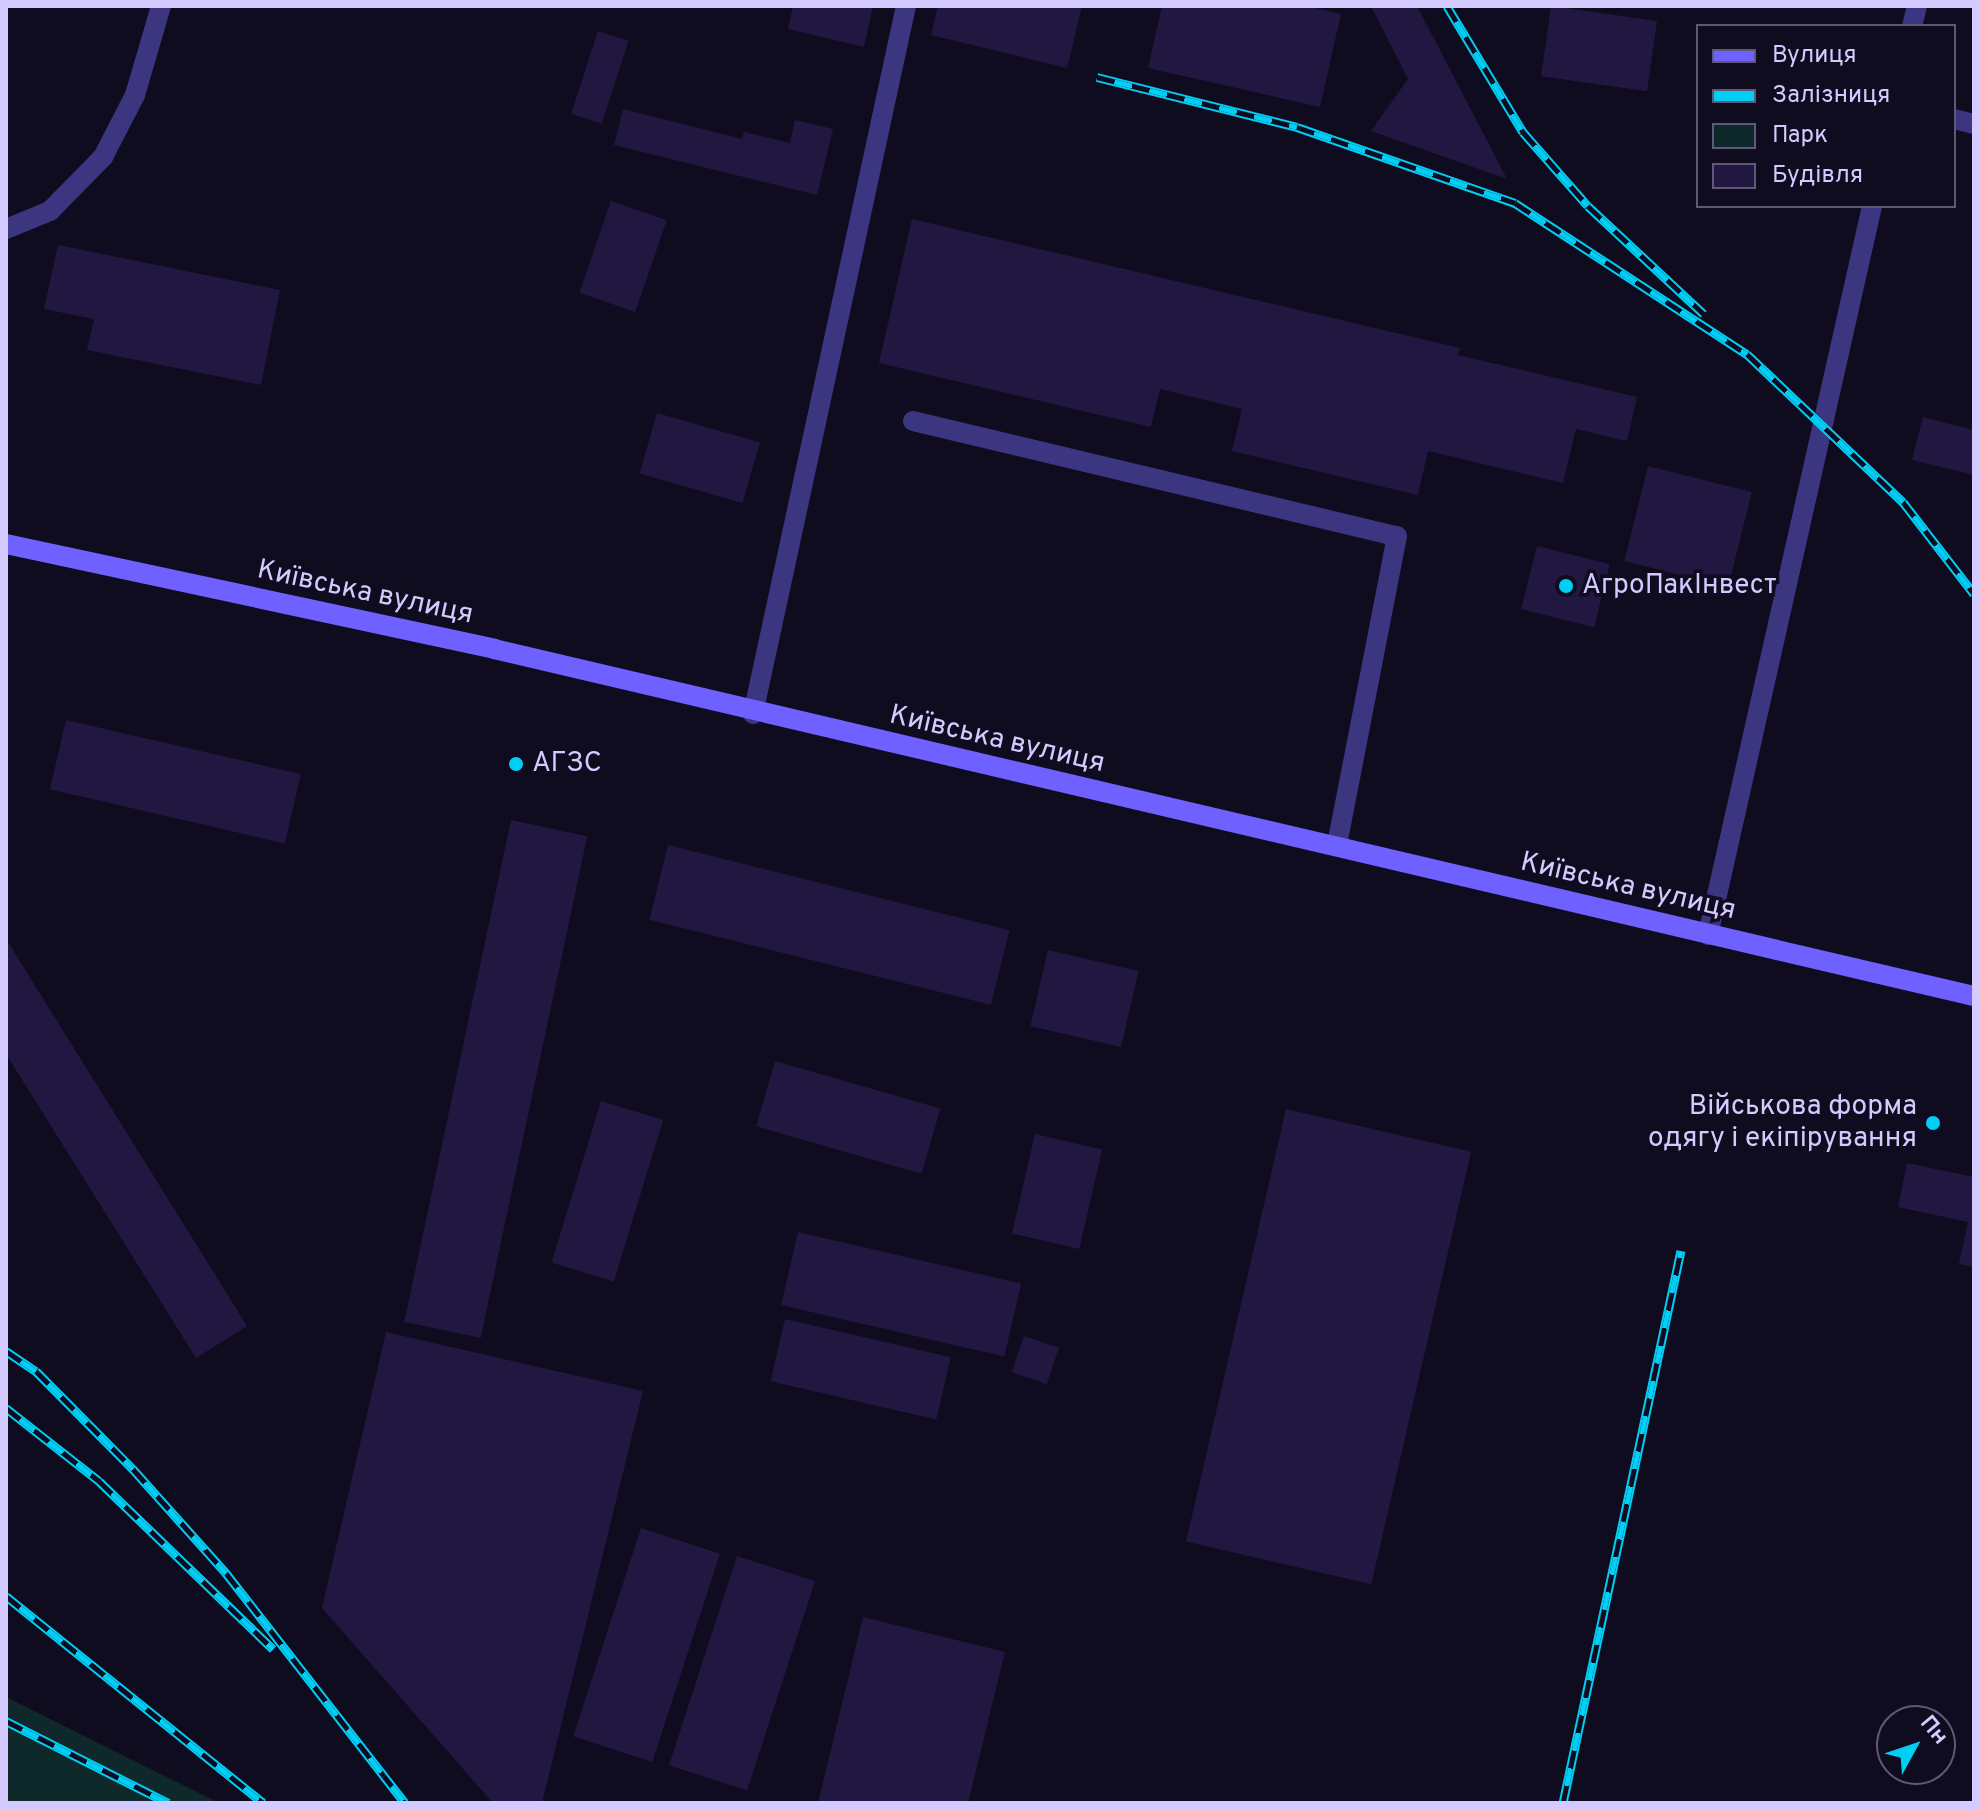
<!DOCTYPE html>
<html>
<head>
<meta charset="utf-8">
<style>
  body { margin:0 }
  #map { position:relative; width:1980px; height:1809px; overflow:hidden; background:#100c1f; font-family:Overpass,sans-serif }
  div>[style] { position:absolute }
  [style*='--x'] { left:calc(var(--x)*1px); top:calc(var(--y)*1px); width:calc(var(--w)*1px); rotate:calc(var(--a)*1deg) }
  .green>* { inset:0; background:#0f292a }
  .building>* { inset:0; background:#221741; transform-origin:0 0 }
  .lane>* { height:20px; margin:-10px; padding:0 10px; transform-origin:10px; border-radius:10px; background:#3c3580 }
  .street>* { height:20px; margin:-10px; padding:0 10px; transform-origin:10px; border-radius:10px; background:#3c3580 }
  .secondary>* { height:20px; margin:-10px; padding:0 10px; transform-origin:10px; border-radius:10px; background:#6e61ff }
  .rail>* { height:9px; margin-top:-4.5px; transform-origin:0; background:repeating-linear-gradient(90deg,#100c1f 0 18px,#00cef5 0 36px); box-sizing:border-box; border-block:2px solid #00cef5 }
  .dots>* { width:22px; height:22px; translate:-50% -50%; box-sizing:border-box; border:4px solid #100c1f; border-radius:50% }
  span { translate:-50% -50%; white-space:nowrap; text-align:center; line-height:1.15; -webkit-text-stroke:7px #100c1f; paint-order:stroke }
  .poi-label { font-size:28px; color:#d3caff }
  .left { translate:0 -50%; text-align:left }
  .right { translate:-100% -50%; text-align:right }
  .street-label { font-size:28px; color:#d3caff }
  .frame { position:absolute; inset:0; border:8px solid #d3caff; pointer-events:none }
  .legend { position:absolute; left:1696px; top:24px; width:260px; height:184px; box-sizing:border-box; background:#100c1f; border:2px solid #5e5879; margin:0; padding:10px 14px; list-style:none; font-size:24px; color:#d3caff }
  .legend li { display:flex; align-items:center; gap:16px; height:40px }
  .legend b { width:40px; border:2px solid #5e5879 }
  .north { position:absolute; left:1876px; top:1705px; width:80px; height:80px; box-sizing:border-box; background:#100c1f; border:2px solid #5e5879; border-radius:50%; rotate:50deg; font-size:22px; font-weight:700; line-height:32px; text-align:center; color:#d3caff }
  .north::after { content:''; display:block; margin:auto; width:28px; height:36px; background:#00cef5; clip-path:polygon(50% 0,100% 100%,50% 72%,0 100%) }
</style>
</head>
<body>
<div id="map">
  <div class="green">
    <div style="clip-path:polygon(6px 1697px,219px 1803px,6px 1803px)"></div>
  </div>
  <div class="building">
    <div style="clip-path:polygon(793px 6px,873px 6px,864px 47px,788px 29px)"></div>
    <div style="clip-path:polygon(938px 6px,1082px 6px,1067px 68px,931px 35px)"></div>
    <div style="clip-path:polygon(1162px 6px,1307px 6px,1341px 14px,1320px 107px,1148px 68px)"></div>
    <div style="clip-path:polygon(1371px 6px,1417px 6px,1507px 179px,1371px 131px,1408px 79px)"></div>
    <div style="left:1551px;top:6px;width:107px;height:71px;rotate:8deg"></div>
    <div style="left:598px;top:31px;width:32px;height:87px;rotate:18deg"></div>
    <div style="clip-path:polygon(623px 109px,742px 139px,744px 132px,790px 143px,795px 120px,833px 129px,817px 195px,614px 145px)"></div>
    <div style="left:611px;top:201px;width:59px;height:97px;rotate:19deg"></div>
    <div style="clip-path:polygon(912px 219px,1460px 348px,1458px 355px,1637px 397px,1627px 441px,1576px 429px,1563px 483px,1428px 451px,1418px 495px,1232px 451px,1242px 409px,1160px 389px,1151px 427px,879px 363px)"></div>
    <div style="clip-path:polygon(58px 245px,280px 290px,261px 385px,87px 350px,94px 319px,44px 309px)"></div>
    <div style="left:657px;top:413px;width:107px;height:63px;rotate:16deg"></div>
    <div style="clip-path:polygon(1923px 417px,1974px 430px,1974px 475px,1912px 460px)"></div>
    <div style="left:1648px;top:466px;width:107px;height:98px;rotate:14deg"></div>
    <div style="left:1537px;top:546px;width:75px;height:65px;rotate:14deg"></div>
    <div style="left:66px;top:720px;width:241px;height:71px;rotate:13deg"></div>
    <div style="left:511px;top:820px;width:78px;height:513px;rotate:12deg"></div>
    <div style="left:668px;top:845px;width:352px;height:77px;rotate:14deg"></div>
    <div style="clip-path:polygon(6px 939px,247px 1326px,196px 1358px,6px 1054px)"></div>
    <div style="left:1048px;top:950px;width:93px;height:78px;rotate:13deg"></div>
    <div style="left:775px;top:1061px;width:172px;height:68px;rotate:16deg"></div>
    <div style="left:601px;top:1101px;width:65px;height:169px;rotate:17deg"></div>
    <div style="left:1286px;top:1109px;width:190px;height:444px;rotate:13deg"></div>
    <div style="left:1035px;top:1134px;width:69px;height:102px;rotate:13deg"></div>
    <div style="clip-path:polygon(1907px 1163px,1974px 1177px,1974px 1267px,1959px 1264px,1968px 1222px,1898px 1207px)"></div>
    <div style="left:798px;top:1232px;width:229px;height:75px;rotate:13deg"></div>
    <div style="left:785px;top:1319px;width:170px;height:64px;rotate:13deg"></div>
    <div style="clip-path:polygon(386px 1332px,643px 1391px,542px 1803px,493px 1803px,322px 1608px)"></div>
    <div style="left:1024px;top:1336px;width:37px;height:38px;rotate:19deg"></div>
    <div style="left:641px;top:1528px;width:83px;height:219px;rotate:18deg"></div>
    <div style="left:737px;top:1556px;width:82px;height:220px;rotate:18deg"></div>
    <div style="clip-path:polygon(863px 1617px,1005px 1652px,968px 1803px,818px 1803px)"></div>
  </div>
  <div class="lane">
    <div style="--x:1912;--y:26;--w:21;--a:-76"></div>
    <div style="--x:1954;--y:119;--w:21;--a:14"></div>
    <div style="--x:913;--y:421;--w:497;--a:13.4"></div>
    <div style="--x:1397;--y:536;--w:316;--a:101"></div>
    <div style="--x:753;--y:714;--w:724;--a:-77.81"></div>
    <div style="--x:1708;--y:935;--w:747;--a:-77.32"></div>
  </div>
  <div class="street">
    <div style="--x:6;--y:229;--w:48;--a:-22.2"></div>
    <div style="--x:50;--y:211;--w:76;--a:-45.5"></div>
    <div style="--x:103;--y:157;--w:70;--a:-62.7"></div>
    <div style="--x:135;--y:95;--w:93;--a:-73.7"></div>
  </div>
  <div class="secondary">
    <div style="--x:6;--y:544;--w:499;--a:12.1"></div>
    <div style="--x:494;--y:649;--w:1520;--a:13.2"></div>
  </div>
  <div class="rail">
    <div style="--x:1447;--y:6;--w:147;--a:58.9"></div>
    <div style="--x:1523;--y:132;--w:98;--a:48.7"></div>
    <div style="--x:1588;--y:206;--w:158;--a:43"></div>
    <div style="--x:1097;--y:77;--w:206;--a:14"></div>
    <div style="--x:1297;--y:127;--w:231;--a:19.2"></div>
    <div style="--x:1515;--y:203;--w:277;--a:33.1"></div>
    <div style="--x:1747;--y:354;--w:215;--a:43.5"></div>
    <div style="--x:1903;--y:502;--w:116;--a:52.3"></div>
    <div style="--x:6;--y:1351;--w:36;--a:34"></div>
    <div style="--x:36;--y:1371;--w:138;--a:45.3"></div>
    <div style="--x:133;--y:1469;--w:140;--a:48.2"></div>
    <div style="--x:226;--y:1573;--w:291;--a:52.1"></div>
    <div style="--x:6;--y:1408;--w:118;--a:38.1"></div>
    <div style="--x:99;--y:1481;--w:242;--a:44"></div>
    <div style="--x:6;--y:1596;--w:330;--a:38.8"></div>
    <div style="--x:6;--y:1721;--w:182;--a:26.8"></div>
    <div style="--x:1563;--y:1803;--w:565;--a:-77.95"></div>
  </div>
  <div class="dots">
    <div style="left:1566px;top:586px;background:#00cef5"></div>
    <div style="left:516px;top:764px;background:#00cef5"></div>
    <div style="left:1933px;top:1123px;background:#00cef5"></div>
  </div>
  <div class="poi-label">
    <span class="left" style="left:1582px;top:586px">АгроПакІнвест</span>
    <span class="left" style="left:532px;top:764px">АГЗС</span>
    <span class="right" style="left:1917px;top:1123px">Військова форма<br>одягу і екіпірування</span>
  </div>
  <div class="street-label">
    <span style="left:365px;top:593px;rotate:12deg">Київська вулиця</span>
    <span style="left:997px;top:740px;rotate:13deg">Київська вулиця</span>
    <span style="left:1628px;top:887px;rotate:13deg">Київська вулиця</span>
  </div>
  <div class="frame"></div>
  <ul class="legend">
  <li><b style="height:10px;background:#6e61ff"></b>Вулиця</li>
  <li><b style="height:10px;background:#00cef5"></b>Залізниця</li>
  <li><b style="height:22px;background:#0f292a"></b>Парк</li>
  <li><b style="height:22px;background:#221741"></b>Будівля</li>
  </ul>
  <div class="north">Пн</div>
</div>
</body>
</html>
